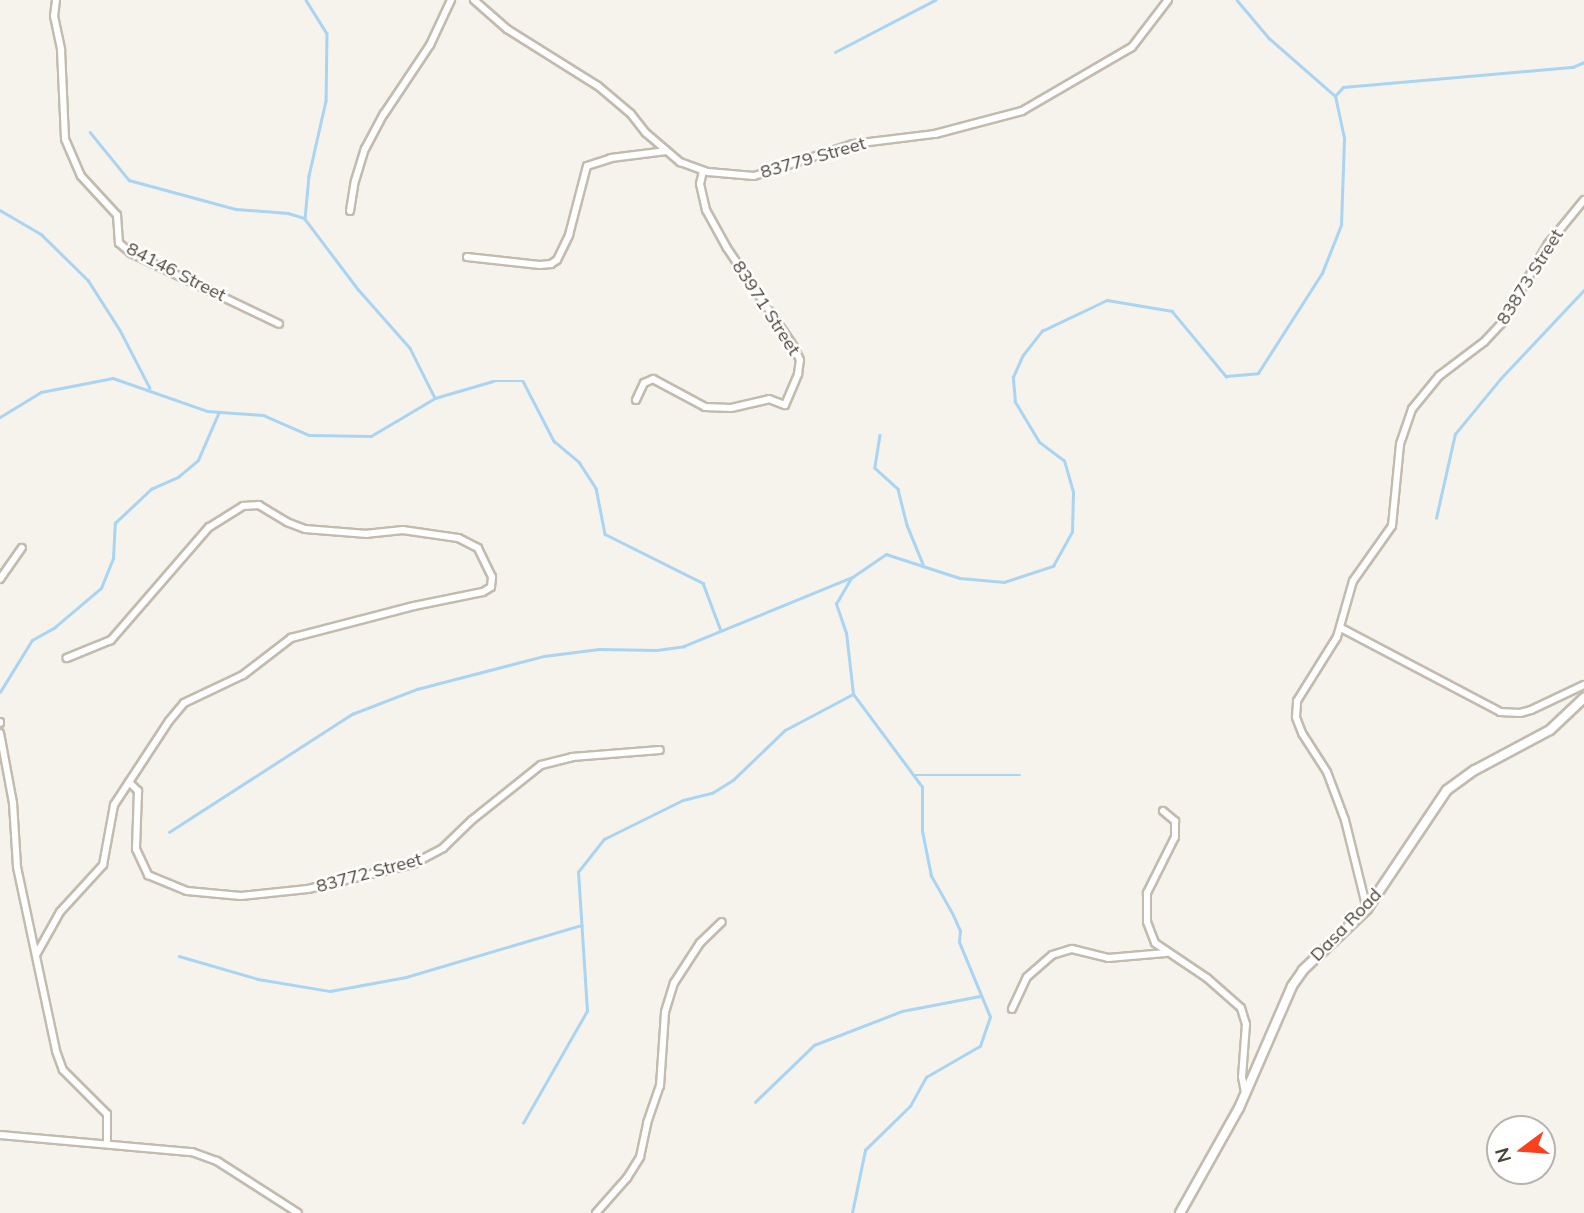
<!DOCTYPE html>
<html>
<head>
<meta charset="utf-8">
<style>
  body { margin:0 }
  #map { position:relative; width:1584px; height:1213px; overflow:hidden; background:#f6f3ec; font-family:Mulish,sans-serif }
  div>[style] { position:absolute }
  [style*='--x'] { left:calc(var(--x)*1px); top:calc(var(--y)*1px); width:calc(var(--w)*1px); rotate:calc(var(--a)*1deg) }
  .stream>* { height:2.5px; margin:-1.25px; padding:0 1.25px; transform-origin:1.25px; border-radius:1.25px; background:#a9d4f2 }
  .roads { filter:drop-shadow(2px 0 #c2bbae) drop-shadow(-2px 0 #c2bbae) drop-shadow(0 2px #c2bbae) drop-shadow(0 -2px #c2bbae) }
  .minor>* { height:6px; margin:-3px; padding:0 3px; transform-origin:3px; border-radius:3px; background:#fff }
  .tertiary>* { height:8px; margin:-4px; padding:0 4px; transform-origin:4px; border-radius:4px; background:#fff }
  span { translate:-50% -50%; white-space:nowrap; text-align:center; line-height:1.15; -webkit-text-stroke:5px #fff; paint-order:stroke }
  .street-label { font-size:18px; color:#4b4439 }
  .north { position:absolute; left:1486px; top:1115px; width:70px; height:70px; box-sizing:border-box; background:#fff; border:2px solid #b7b4b0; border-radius:50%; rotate:254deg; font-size:19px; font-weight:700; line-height:28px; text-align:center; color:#4b4439 }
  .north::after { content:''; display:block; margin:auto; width:24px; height:32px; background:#fc3f1d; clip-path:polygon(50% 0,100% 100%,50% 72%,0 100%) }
</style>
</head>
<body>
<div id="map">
  <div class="stream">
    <div style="--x:306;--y:0;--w:39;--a:58"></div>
    <div style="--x:327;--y:33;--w:68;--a:90.8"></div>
    <div style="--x:326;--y:101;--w:77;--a:102.8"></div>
    <div style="--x:309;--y:176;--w:43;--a:95.3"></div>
    <div style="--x:305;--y:219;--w:88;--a:52.9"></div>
    <div style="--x:358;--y:289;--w:79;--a:48.6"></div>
    <div style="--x:410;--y:348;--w:54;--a:63.4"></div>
    <div style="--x:1237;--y:0;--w:50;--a:49.9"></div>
    <div style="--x:1269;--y:38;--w:86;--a:41.2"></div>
    <div style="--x:835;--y:52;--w:113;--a:-27.5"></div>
    <div style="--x:90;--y:132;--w:62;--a:50.9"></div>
    <div style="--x:129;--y:180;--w:111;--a:15.2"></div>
    <div style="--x:236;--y:209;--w:52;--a:4.4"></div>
    <div style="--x:288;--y:213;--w:17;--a:17"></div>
    <div style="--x:0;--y:210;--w:48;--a:30.3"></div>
    <div style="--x:41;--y:234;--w:66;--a:44.4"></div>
    <div style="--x:88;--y:280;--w:59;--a:57.4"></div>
    <div style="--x:120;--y:330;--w:65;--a:62.7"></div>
    <div style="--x:0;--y:417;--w:48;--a:-31.4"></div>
    <div style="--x:41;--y:392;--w:73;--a:-11"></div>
    <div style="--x:113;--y:378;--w:100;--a:19.3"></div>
    <div style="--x:207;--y:411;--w:56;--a:4.1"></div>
    <div style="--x:263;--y:415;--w:50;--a:23.5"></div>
    <div style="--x:309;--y:435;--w:62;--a:0.9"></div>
    <div style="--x:371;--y:436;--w:74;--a:-30.7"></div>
    <div style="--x:435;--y:398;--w:60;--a:-16.3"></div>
    <div style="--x:493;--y:381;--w:30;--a:0"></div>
    <div style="--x:523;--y:381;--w:68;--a:62.7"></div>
    <div style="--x:554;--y:441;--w:33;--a:40"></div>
    <div style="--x:579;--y:462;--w:31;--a:57"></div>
    <div style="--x:596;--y:488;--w:47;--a:78.9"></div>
    <div style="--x:605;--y:534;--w:110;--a:26.6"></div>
    <div style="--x:703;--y:583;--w:51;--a:69.4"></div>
    <div style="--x:880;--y:435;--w:33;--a:99"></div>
    <div style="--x:875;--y:468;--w:31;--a:42"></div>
    <div style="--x:898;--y:489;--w:37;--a:76"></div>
    <div style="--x:907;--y:525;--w:42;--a:67.7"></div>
    <div style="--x:1436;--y:518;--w:86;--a:-77.3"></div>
    <div style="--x:1455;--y:434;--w:72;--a:-50.6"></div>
    <div style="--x:1501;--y:378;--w:121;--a:-46.7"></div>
    <div style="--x:0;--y:692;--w:61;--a:-58.4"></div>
    <div style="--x:32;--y:640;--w:26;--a:-29"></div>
    <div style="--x:55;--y:627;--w:60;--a:-40.3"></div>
    <div style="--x:101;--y:588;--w:32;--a:-68"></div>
    <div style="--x:113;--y:558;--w:35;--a:-87"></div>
    <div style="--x:115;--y:523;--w:50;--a:-43.4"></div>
    <div style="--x:151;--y:489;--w:30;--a:-24"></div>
    <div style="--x:178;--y:477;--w:26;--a:-40"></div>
    <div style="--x:198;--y:460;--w:50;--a:-66.5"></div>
    <div style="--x:915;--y:775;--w:105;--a:0"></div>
    <div style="--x:169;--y:832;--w:218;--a:-32.8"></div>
    <div style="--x:352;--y:714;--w:70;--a:-21"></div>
    <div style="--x:417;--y:689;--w:131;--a:-14.6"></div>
    <div style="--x:544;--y:656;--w:55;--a:-7.3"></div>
    <div style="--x:599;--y:649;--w:58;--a:1"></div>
    <div style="--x:657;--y:650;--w:27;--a:-8"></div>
    <div style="--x:684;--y:646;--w:179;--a:-22.3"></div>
    <div style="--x:179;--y:956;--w:82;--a:16.2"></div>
    <div style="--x:258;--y:979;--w:73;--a:9.5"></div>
    <div style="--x:330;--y:991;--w:77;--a:-10.4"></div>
    <div style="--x:406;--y:977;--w:183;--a:-16.5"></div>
    <div style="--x:755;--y:1102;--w:82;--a:-44"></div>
    <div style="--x:814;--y:1045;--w:94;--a:-21.1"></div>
    <div style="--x:902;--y:1011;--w:79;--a:-10.9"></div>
    <div style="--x:523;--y:1123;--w:129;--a:-60.3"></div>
    <div style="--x:587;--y:1011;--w:139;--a:-93.7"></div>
    <div style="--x:578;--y:872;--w:42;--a:-51.8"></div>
    <div style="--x:604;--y:839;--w:88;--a:-26.3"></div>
    <div style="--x:683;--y:800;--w:30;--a:-14"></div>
    <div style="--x:712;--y:793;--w:25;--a:-32"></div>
    <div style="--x:733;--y:780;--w:72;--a:-43.9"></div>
    <div style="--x:785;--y:730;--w:77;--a:-27.9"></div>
    <div style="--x:852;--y:1213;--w:64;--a:-78.3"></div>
    <div style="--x:865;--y:1150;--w:63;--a:-44.4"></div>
    <div style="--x:910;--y:1106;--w:33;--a:-61"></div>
    <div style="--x:926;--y:1077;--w:62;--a:-29.9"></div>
    <div style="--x:980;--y:1046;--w:31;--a:-71"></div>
    <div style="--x:990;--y:1017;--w:81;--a:-112.5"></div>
    <div style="--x:959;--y:942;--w:11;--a:-85"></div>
    <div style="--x:960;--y:931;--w:17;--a:-114"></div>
    <div style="--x:953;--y:915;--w:45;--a:-119.4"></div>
    <div style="--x:931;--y:876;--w:46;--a:-101.3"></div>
    <div style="--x:922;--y:831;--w:44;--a:-90"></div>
    <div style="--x:922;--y:787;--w:116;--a:-126.6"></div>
    <div style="--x:853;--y:694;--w:61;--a:-96.5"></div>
    <div style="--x:846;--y:633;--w:31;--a:-109"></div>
    <div style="--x:836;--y:604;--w:30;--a:-60"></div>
    <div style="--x:851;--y:578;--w:42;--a:-34.4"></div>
    <div style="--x:886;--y:554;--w:78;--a:18"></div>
    <div style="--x:960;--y:578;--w:44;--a:5.2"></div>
    <div style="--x:1004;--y:582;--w:52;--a:-18.1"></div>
    <div style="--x:1053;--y:566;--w:39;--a:-61"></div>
    <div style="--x:1072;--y:532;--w:40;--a:-88.6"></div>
    <div style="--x:1073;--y:492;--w:32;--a:-106"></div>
    <div style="--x:1064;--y:461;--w:31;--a:-143"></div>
    <div style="--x:1039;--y:442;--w:47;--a:-121"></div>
    <div style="--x:1015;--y:402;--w:25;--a:-95"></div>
    <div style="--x:1013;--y:377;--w:24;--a:-66"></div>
    <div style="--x:1023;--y:355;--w:31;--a:-52"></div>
    <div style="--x:1042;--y:331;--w:72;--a:-25.5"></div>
    <div style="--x:1107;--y:300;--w:66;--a:9.6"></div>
    <div style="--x:1172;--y:311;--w:85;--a:50.3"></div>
    <div style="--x:1226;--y:376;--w:32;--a:-5"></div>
    <div style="--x:1258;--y:373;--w:119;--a:-57.4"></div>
    <div style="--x:1322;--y:273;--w:52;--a:-68.4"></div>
    <div style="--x:1341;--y:225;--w:87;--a:-88"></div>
    <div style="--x:1344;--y:138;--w:43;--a:-102.1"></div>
    <div style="--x:1335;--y:96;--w:12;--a:-48"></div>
    <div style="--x:1343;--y:87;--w:231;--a:-5"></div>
    <div style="--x:1573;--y:67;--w:12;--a:-24"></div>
  </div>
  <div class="roads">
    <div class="minor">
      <div style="--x:56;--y:0;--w:16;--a:97"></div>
      <div style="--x:54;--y:16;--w:35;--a:78"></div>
      <div style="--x:61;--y:50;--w:89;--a:87.4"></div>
      <div style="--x:65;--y:139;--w:40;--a:66.6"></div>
      <div style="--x:81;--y:176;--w:53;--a:47.3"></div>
      <div style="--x:117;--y:215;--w:28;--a:86"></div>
      <div style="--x:119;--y:243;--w:16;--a:40"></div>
      <div style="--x:131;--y:253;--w:164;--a:25.6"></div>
      <div style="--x:474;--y:0;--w:44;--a:41.3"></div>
      <div style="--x:507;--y:29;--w:107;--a:32.1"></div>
      <div style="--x:598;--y:86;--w:43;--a:40.3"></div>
      <div style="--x:631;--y:114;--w:24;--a:52"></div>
      <div style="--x:646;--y:133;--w:45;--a:40.5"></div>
      <div style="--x:680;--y:162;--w:30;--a:20"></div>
      <div style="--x:708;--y:172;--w:46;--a:5"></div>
      <div style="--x:754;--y:176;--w:104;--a:-17.9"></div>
      <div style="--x:853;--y:144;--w:83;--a:-7"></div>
      <div style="--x:935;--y:134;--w:90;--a:-14.8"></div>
      <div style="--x:1022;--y:111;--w:127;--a:-30.2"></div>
      <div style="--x:1132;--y:47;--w:59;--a:-52.5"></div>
      <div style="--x:350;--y:211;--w:30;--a:-81"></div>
      <div style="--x:355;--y:181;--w:34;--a:-73"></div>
      <div style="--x:365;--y:149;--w:40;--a:-62"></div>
      <div style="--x:384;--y:114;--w:83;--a:-56.3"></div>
      <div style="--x:430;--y:45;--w:50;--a:-65"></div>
      <div style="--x:467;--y:257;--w:73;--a:6.3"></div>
      <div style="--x:540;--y:265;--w:11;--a:-5"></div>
      <div style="--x:551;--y:264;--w:7;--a:-34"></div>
      <div style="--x:557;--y:260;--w:28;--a:-64"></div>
      <div style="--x:569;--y:235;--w:71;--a:-75.4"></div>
      <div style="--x:587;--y:166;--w:25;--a:-18"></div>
      <div style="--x:611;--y:158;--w:56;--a:-7.1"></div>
      <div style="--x:636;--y:400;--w:19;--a:-65"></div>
      <div style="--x:644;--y:383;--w:10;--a:-24"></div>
      <div style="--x:653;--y:379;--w:59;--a:28.3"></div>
      <div style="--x:705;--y:407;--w:26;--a:2"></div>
      <div style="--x:731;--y:408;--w:39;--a:-13"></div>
      <div style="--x:769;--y:399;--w:17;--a:21"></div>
      <div style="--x:785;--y:405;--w:34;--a:-67"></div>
      <div style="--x:798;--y:374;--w:14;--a:-82"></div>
      <div style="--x:800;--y:360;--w:14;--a:-115"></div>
      <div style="--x:794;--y:347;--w:120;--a:-124.1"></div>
      <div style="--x:727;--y:248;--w:43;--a:-118.9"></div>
      <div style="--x:706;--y:210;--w:27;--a:-103"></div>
      <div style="--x:700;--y:184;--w:13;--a:-77"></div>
      <div style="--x:0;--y:579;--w:38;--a:-55"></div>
      <div style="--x:1341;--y:628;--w:180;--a:27.8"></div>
      <div style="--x:1500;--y:712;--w:20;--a:3"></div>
      <div style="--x:1520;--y:713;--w:11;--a:-15"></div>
      <div style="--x:1531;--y:710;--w:59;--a:-25.3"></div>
      <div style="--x:0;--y:723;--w:1;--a:-90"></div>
      <div style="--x:0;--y:733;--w:71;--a:79.5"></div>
      <div style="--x:13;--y:803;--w:64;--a:86.4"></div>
      <div style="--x:17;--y:867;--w:188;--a:78"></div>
      <div style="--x:56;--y:1051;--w:20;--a:70"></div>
      <div style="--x:63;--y:1070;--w:62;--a:45"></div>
      <div style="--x:107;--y:1114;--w:28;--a:90"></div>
      <div style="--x:129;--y:782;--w:13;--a:45"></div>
      <div style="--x:138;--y:791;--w:58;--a:92"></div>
      <div style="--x:136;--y:849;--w:29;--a:65"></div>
      <div style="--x:148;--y:875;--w:42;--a:22.3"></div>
      <div style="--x:187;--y:891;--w:54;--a:5.3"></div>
      <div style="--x:241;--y:896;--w:67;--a:-6"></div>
      <div style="--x:308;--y:889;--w:108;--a:-13.4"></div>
      <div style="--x:413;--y:864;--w:34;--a:-28"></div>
      <div style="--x:443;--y:848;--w:40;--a:-44"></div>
      <div style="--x:472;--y:820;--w:88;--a:-38.6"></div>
      <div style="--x:541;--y:765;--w:32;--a:-14"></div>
      <div style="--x:572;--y:757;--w:88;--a:-4.5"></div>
      <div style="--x:1163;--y:811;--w:16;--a:40"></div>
      <div style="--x:1175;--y:821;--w:16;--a:90"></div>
      <div style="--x:1175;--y:837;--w:63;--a:116.6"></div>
      <div style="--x:1147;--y:893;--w:29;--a:90"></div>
      <div style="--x:1147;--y:922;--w:22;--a:69"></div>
      <div style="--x:1155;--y:943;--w:63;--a:33.9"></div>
      <div style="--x:1207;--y:978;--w:45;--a:41.4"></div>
      <div style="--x:1241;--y:1008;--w:17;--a:73"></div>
      <div style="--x:1246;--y:1024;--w:53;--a:94.3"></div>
      <div style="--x:1242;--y:1077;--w:15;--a:79"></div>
      <div style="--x:1367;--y:909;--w:92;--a:-103.9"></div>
      <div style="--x:1345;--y:820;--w:51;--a:-110.6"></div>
      <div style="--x:1327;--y:772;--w:46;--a:-122.7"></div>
      <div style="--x:1302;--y:733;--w:17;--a:-111"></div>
      <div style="--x:1296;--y:717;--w:16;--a:-86"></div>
      <div style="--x:1297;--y:701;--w:75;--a:-58"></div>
      <div style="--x:1337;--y:637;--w:58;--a:-74.1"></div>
      <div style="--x:1353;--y:581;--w:67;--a:-54.7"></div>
      <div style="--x:1392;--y:526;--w:82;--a:-84.4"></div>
      <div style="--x:1400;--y:444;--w:37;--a:-71"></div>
      <div style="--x:1412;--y:409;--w:43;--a:-50.7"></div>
      <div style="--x:1439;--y:376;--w:56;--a:-37.1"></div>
      <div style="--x:1484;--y:342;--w:25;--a:-47"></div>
      <div style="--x:1501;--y:324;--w:93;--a:-59.6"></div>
      <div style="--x:1548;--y:244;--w:57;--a:-50.7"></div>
      <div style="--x:36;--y:955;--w:49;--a:-60.8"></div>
      <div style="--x:60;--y:912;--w:64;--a:-47.5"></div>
      <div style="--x:103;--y:865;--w:61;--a:-79.6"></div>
      <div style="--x:114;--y:805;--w:100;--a:-56.8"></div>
      <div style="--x:169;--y:721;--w:23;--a:-50"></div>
      <div style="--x:184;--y:703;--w:65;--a:-25.4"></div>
      <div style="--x:243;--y:675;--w:61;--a:-37.6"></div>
      <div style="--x:291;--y:638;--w:127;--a:-14.6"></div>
      <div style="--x:414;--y:606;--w:70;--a:-11.5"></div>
      <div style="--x:483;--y:592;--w:9;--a:-32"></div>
      <div style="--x:491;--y:587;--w:10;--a:-84"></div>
      <div style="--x:492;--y:577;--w:32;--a:-116"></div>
      <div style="--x:478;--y:548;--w:22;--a:-153"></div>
      <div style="--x:458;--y:538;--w:56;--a:-171.7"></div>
      <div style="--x:403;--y:530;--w:36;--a:174"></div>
      <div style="--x:367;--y:534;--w:62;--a:-175.4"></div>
      <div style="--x:305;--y:529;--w:19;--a:-159"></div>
      <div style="--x:287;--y:522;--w:33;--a:-149"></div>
      <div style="--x:259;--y:505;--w:16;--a:176"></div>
      <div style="--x:243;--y:506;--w:40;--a:148"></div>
      <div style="--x:209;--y:527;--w:150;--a:130.9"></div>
      <div style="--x:111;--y:640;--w:48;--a:157.8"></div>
      <div style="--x:1012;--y:1009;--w:35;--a:-65"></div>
      <div style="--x:1027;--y:977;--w:33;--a:-41"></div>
      <div style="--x:1052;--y:955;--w:21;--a:-17"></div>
      <div style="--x:1072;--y:949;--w:37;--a:14"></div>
      <div style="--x:1108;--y:958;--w:58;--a:-4.9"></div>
      <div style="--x:0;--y:1135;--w:193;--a:5.1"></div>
      <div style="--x:192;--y:1152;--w:27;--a:20"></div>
      <div style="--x:217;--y:1161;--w:96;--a:32.7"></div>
      <div style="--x:596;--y:1213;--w:47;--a:-48.5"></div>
      <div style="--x:627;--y:1178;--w:25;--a:-58"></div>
      <div style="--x:640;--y:1157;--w:35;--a:-78"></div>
      <div style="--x:647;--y:1123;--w:39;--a:-71"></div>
      <div style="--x:660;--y:1086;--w:74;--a:-86.1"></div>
      <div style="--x:665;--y:1012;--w:30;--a:-73"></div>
      <div style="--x:674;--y:983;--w:48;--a:-57"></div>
      <div style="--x:700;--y:943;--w:30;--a:-44"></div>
    </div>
    <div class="tertiary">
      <div style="--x:1180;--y:1213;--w:120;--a:-60.7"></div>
      <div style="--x:1239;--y:1108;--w:133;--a:-66.5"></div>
      <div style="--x:1292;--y:986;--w:19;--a:-55"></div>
      <div style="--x:1303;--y:970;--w:88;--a:-43.6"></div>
      <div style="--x:1367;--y:909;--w:143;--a:-56.1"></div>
      <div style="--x:1447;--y:790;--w:34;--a:-36"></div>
      <div style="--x:1475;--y:770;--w:85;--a:-28.1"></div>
      <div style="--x:1550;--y:730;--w:47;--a:-43.3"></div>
    </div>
  </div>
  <div class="street-label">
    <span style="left:813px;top:158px;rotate:-16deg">83779 Street</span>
    <span style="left:176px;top:272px;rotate:27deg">84146 Street</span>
    <span style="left:1530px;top:277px;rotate:-58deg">83873 Street</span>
    <span style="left:766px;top:308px;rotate:57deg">83971 Street</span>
    <span style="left:369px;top:873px;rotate:-15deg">83772 Street</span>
    <span style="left:1346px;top:925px;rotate:-46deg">Dasa Road</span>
  </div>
  <div class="north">N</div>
</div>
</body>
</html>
